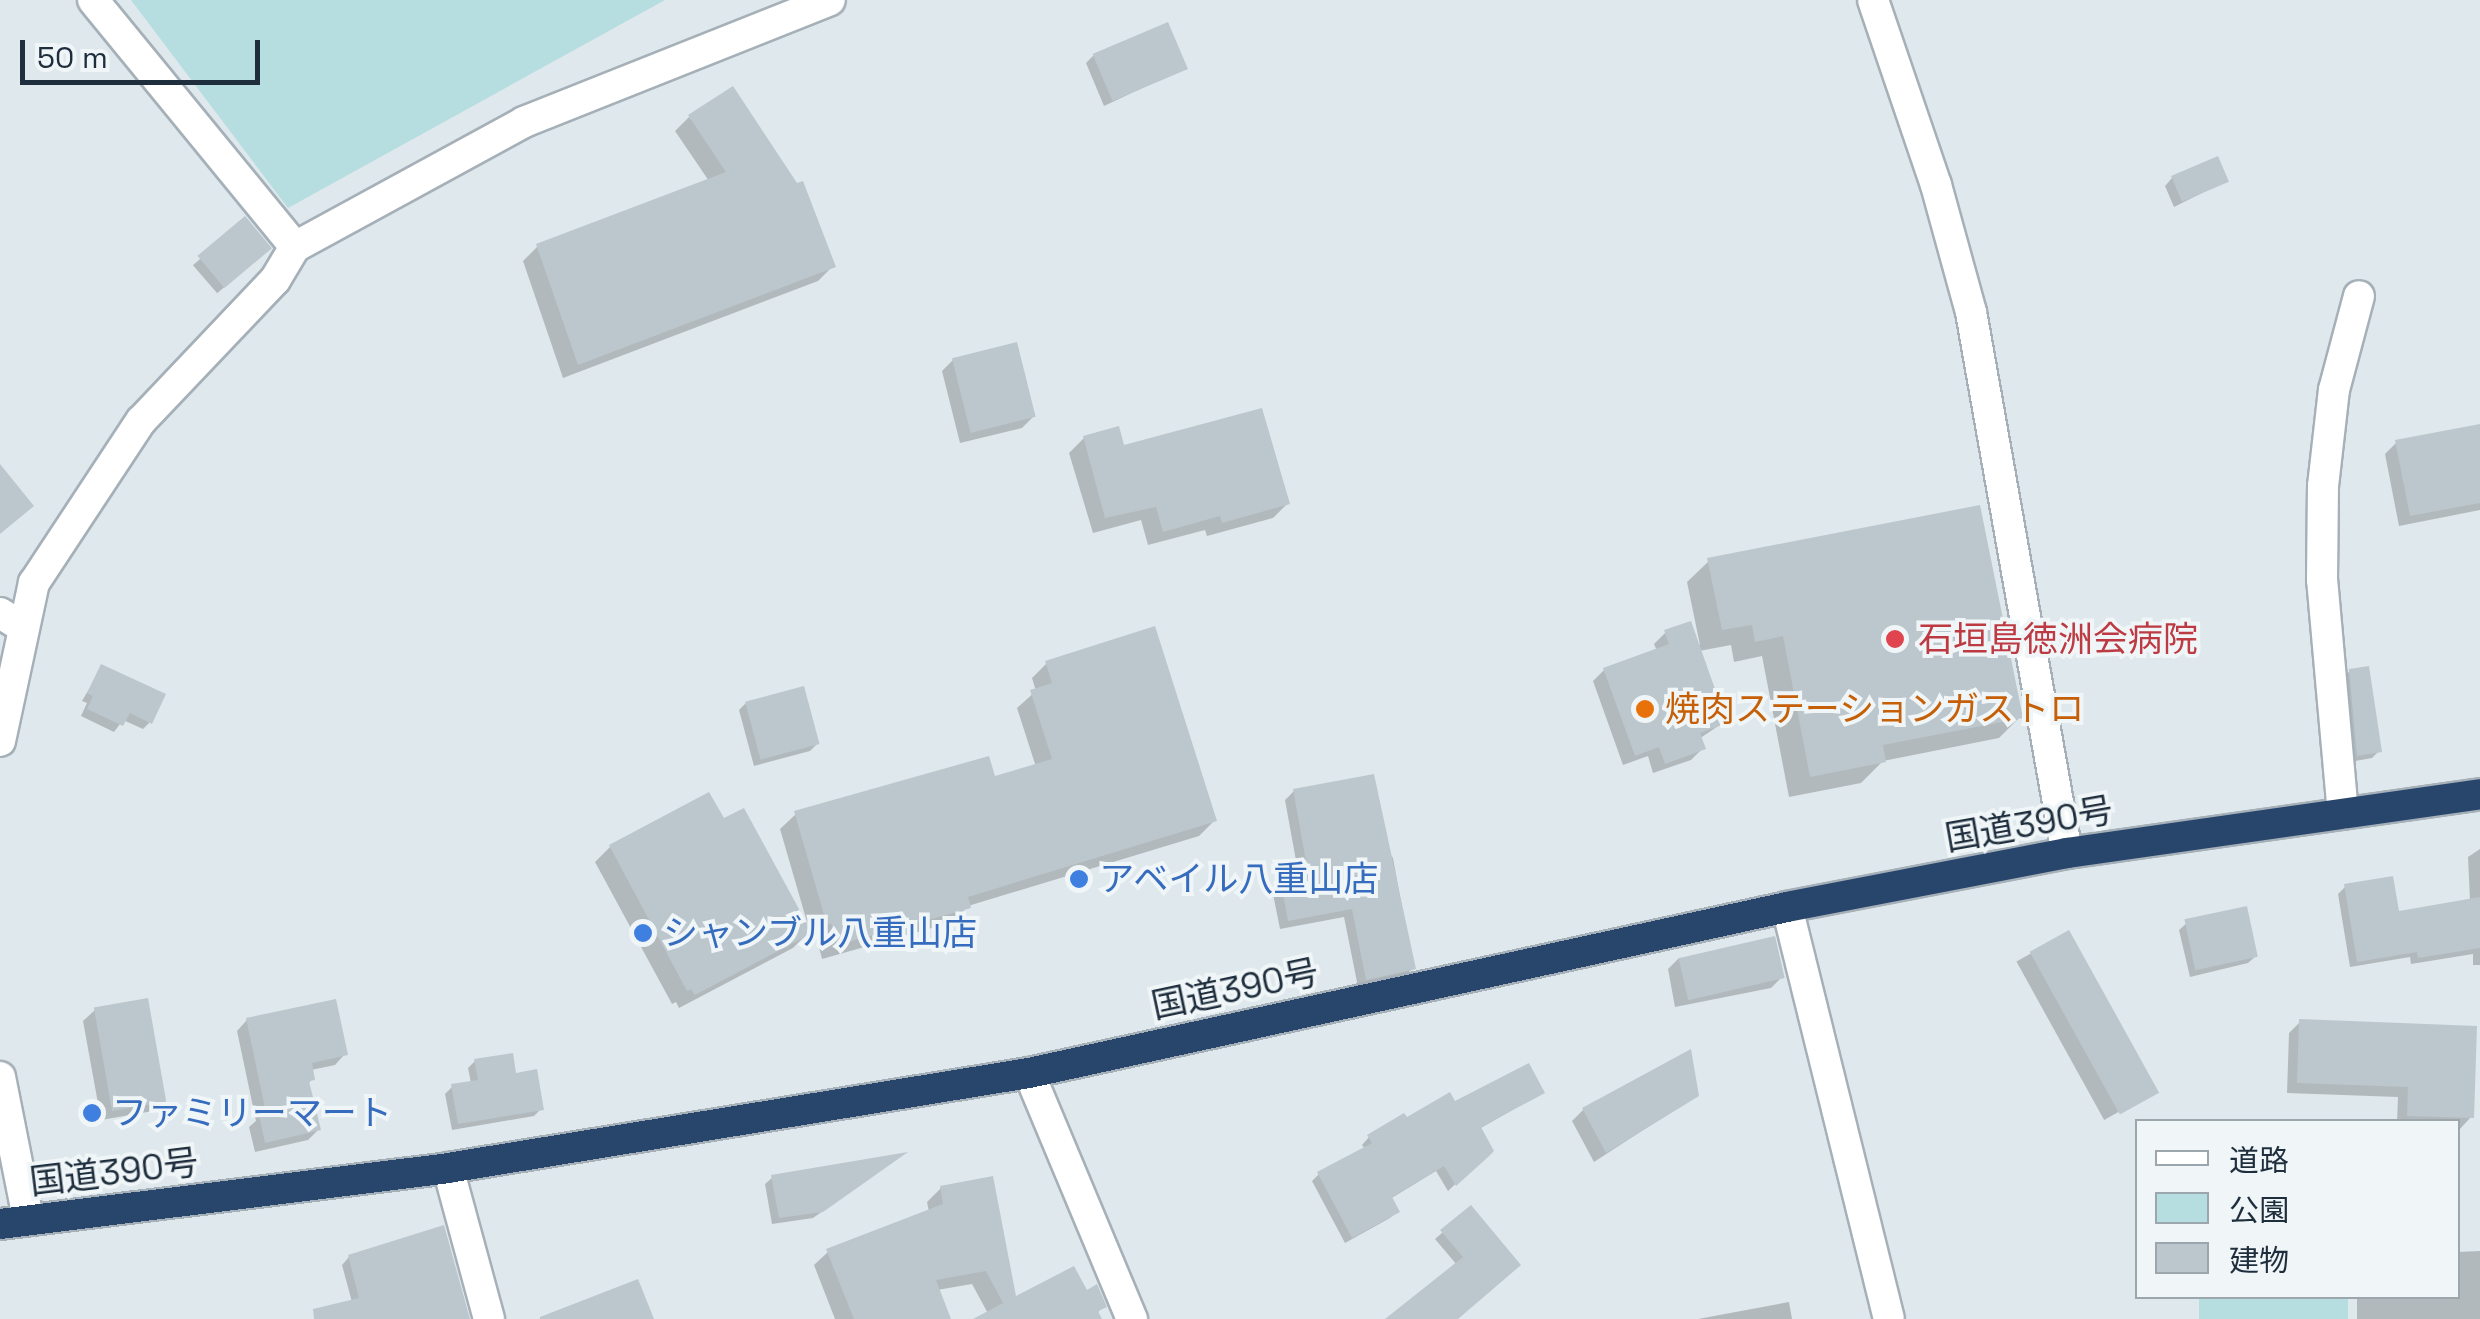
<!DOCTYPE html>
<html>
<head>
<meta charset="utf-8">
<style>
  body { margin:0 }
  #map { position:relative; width:2480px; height:1319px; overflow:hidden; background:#dfe8ec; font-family:"Space Grotesk","Noto Sans JP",sans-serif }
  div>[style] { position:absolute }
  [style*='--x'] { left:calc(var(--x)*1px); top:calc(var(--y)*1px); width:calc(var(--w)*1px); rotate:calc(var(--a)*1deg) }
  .green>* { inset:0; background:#b6dddf; transform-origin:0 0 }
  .shadow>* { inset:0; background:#0003; transform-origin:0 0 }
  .building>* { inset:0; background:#bbc7cd; transform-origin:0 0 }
  .roads { filter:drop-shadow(2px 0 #a5b0b8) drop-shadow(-2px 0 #a5b0b8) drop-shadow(0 2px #a5b0b8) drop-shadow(0 -2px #a5b0b8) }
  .street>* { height:30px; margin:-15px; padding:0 15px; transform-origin:15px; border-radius:15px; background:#fff }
  .secondary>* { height:30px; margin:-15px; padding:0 15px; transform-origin:15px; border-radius:15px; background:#fff }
  .highway>* { height:30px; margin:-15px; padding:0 15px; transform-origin:15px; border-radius:15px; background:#28456c }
  .dots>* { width:28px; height:28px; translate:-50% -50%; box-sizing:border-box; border:5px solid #f0f6f8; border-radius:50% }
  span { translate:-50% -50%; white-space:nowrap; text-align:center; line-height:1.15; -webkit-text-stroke:8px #f0f6f8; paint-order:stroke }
  .health-label { font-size:35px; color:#be3a42 }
  .left { translate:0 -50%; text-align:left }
  .food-label { font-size:35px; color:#c56008 }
  .street-label { font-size:35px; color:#1f2e3d }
  .shop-label { font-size:35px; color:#366cbe }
  .legend { position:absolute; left:2135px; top:1119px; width:325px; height:180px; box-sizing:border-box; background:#f0f6f8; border:2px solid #9ca6ad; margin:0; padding:12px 18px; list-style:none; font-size:30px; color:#1f2e3d }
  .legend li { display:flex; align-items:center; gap:20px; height:50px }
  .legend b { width:50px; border:2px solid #9ca6ad }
  .scale { position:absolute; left:20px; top:40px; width:240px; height:45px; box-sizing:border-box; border:5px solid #1f2e3d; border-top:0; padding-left:12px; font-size:30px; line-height:35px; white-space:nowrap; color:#1f2e3d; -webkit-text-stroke:8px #f0f6f8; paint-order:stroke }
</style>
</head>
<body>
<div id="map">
  <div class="green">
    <div style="clip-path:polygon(131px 0,665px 0,288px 208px)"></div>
    <div style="left:2199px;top:1297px;width:149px;height:22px"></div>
  </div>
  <div class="shadow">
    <div style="clip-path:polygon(1093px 56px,1185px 68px,1104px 106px,1086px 63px)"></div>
    <div style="clip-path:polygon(689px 117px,833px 266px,818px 281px,563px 378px,523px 261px,537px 247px,709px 181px,675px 131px)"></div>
    <div style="clip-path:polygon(2172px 178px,2226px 181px,2174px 207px,2165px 186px)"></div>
    <div style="left:245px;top:220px;width:37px;height:69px;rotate:49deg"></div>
    <div style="clip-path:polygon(953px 360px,1033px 417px,1022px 428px,960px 443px,942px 371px)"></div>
    <div style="clip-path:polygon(2480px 427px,2480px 510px,2399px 526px,2385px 454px,2397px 442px)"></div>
    <div style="clip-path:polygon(1084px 438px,1123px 448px,1288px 503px,1273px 518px,1207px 536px,1205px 530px,1148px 545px,1141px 520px,1093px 533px,1069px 453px)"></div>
    <div style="clip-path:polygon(1709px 561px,2020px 717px,1999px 738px,1883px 761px,1861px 783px,1789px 797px,1762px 656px,1734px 662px,1731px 645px,1699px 651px,1724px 722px,1699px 739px,1703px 748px,1691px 760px,1653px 773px,1648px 756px,1623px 765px,1593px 681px,1604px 670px,1657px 651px,1654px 644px,1665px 633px,1700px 645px,1687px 582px)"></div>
    <div style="clip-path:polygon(1047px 663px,1214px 821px,1199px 836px,968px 906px,953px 922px,822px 959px,816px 935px,812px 938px,810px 931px,793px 948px,679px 1008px,676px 1002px,672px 1004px,595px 862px,610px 847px,723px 822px,809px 929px,780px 829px,796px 814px,993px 779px,1036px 767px,1017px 708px,1036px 691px,1032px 678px)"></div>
    <div style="clip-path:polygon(102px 667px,150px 722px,143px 729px,123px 720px,114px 732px,81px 716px,87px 703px,82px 701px)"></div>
    <div style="clip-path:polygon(2350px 671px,2379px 751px,2372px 758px,2350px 762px,2343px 678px)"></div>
    <div style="clip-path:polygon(746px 703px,817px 744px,810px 751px,754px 766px,739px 710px)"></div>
    <div style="clip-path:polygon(1294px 791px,1385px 847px,1393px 858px,1413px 968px,1404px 977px,1358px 987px,1344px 917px,1280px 929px,1272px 889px,1281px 880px,1299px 877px,1285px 800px)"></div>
    <div style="clip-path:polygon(2480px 849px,2480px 965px,2473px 965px,2473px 954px,2411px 964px,2410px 957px,2350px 967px,2338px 894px,2345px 887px,2397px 914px,2470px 901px,2468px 857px)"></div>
    <div style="clip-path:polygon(2187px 923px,2256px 956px,2248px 963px,2190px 977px,2179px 930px)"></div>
    <div style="left:2068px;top:933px;width:181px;height:59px;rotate:61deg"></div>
    <div style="clip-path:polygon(1679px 958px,1782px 977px,1771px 988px,1675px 1007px,1668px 969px)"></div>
    <div style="clip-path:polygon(95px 1010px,164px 1100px,153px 1111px,101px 1120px,83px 1021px)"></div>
    <div style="clip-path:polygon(247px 1020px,345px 1054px,335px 1065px,311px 1070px,313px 1079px,307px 1084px,318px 1130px,308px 1140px,255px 1152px,249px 1127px,256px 1121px,237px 1031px)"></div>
    <div style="clip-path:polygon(2300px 1022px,2471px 1117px,2460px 1129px,2458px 1122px,2397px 1122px,2398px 1097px,2287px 1093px,2289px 1033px)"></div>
    <div style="clip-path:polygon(475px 1061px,514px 1076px,541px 1109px,534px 1116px,452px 1130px,445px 1094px,453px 1086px,471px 1083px,468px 1068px)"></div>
    <div style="clip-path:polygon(1542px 1093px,1479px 1129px,1491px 1150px,1448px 1191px,1436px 1171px,1390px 1199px,1397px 1211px,1390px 1218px,1345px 1243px,1312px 1181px,1319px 1174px,1365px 1149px,1362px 1145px,1369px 1137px,1406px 1120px,1454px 1105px)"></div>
    <div style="clip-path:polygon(1697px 1095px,1594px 1162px,1572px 1121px,1583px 1110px)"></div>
    <div style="clip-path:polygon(898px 1158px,813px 1218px,772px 1224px,765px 1184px,773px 1177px)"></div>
    <div style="clip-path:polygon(941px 1188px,1014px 1300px,1086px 1293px,1104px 1306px,1091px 1319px,991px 1319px,972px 1284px,937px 1290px,949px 1319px,835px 1319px,814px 1265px,828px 1252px,929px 1212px,927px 1202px)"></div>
    <div style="clip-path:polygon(1471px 1208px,1454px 1319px,1390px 1319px,1457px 1265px,1435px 1239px)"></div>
    <div style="clip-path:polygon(2480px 1251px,2480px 1319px,2357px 1319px,2357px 1296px,2458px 1296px,2458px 1252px)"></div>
    <div style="clip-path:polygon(349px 1257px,428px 1319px,346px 1319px,352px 1302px,342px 1265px)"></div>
    <div style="clip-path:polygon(1789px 1302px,1792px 1319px,1698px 1319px)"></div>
  </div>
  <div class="building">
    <div style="left:1168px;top:22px;width:51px;height:82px;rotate:67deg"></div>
    <div style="clip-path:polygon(733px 86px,797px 183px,803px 181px,836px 267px,578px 365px,536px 244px,726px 172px,688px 115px)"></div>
    <div style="left:2218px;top:156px;width:28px;height:51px;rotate:67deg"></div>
    <div style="left:245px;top:216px;width:42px;height:62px;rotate:50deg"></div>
    <div style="left:1017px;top:342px;width:77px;height:67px;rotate:76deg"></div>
    <div style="clip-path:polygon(1262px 408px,1290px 504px,1222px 523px,1220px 516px,1163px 532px,1156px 507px,1105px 518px,1083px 436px,1119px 426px,1124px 445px)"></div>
    <div style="clip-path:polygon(2480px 424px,2480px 503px,2410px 516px,2395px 440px)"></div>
    <div style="clip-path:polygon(0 464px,34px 506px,0 534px)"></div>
    <div style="clip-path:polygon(1980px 505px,2023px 718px,1883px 745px,1886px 762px,1810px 777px,1783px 636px,1755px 642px,1752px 625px,1722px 630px,1707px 558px)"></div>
    <div style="clip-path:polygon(1691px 621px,1727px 723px,1700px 733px,1706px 749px,1665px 764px,1659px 747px,1635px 756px,1603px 668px,1669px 644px,1664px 630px)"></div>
    <div style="clip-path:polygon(1155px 626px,1217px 821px,968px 897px,971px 908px,837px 945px,831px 923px,827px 925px,794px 811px,989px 756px,995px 776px,1052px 759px,1030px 690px,1052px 683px,1045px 661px)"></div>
    <div style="clip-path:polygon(101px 664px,166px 694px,152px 724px,130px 713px,123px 726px,87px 709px,93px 696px,87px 693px)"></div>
    <div style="clip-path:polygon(2369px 666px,2382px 752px,2357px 756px,2349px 669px)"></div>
    <div style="left:804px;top:686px;width:60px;height:61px;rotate:75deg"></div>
    <div style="clip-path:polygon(1374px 774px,1416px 969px,1366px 980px,1352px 909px,1288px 921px,1280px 878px,1308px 873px,1293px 789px)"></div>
    <div style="clip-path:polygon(709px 792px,724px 818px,744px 808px,812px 933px,695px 995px,691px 989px,687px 991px,609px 845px)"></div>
    <div style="clip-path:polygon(2393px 876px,2399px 911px,2480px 897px,2480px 948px,2418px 958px,2417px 952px,2357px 962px,2344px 884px)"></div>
    <div style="left:2247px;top:906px;width:52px;height:64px;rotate:78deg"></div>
    <div style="left:2069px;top:930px;width:186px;height:45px;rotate:61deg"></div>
    <div style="left:1775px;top:936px;width:43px;height:99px;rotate:77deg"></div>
    <div style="left:148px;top:998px;width:105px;height:55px;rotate:80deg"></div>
    <div style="clip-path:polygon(336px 999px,348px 1055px,312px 1063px,315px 1080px,309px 1081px,321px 1130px,265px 1143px,259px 1115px,266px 1113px,246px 1018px)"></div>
    <div style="clip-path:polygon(2299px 1019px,2477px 1026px,2474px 1118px,2407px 1116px,2408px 1087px,2297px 1083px)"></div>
    <div style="clip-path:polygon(1691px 1049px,1699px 1096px,1606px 1153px,1582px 1108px)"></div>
    <div style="clip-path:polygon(513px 1053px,516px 1073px,537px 1069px,544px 1110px,458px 1124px,451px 1084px,478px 1080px,474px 1059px)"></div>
    <div style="clip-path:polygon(1529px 1063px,1545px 1093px,1481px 1127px,1494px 1151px,1487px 1158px,1456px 1186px,1444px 1166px,1392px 1197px,1400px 1212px,1352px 1238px,1317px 1172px,1372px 1143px,1367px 1135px,1404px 1113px,1407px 1117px,1450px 1092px,1455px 1101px)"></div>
    <div style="clip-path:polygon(908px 1152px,823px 1212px,779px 1218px,771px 1175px)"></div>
    <div style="clip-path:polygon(993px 1176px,1016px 1296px,1074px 1266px,1087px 1290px,1097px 1284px,1107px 1307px,1098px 1311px,1102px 1319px,973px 1319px,1003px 1303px,986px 1271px,936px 1280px,951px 1319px,854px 1319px,826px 1249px,943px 1204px,940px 1186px)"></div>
    <div style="clip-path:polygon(1471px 1205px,1521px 1265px,1458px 1319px,1385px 1319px,1463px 1257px,1440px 1230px)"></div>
    <div style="clip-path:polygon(444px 1225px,470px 1319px,314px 1319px,313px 1309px,359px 1298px,348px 1255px)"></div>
    <div style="clip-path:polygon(638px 1279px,654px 1319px,540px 1319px,540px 1317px)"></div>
  </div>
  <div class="roads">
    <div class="street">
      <div style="--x:93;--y:0;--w:319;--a:50.7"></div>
      <div style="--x:0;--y:613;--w:28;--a:32"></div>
      <div style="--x:2343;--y:814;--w:235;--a:-95.1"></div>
      <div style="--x:2322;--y:580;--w:94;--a:-89.4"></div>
      <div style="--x:2323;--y:486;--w:97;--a:-83.5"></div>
      <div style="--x:2334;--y:390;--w:97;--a:-75.1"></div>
      <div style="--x:1787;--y:907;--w:423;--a:76.1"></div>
      <div style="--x:1029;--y:1073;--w:267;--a:67.3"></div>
      <div style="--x:448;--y:1168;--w:156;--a:74.8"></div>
    </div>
    <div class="secondary">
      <div style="--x:1873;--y:0;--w:195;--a:71.2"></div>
      <div style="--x:1936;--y:185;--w:132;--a:74.6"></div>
      <div style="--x:1971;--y:312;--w:549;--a:79.94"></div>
      <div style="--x:0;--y:741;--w:162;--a:-77.9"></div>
      <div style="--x:34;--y:583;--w:194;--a:-56.6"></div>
      <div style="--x:141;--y:421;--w:195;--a:-46.5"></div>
      <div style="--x:275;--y:280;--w:39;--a:-59"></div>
      <div style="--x:295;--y:247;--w:261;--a:-28.6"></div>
      <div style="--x:524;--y:122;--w:329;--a:-21.7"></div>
      <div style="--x:0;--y:1077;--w:145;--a:78.8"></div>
    </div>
    <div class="highway">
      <div style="--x:0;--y:1224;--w:451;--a:-7.1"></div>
      <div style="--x:448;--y:1168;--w:589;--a:-9.29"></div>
      <div style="--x:1029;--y:1073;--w:776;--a:-12.35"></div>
      <div style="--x:1787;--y:907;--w:285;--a:-10.9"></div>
      <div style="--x:2067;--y:853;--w:417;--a:-8.1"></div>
    </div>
  </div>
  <div class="dots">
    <div style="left:1895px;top:639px;background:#e0444e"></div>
    <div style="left:1645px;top:709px;background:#e8710a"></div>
    <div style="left:1079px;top:879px;background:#3f7fe0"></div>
    <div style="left:643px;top:933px;background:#3f7fe0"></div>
    <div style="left:92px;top:1113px;background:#3f7fe0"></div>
  </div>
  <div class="health-label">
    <span class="left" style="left:1918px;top:639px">石垣島徳洲会病院</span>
  </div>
  <div class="food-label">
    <span class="left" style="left:1665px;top:709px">焼肉ステーションガストロ</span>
  </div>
  <div class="street-label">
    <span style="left:2029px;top:824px;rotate:-10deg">国道390号</span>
    <span style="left:1235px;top:989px;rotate:-12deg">国道390号</span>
    <span style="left:114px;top:1172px;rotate:-7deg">国道390号</span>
  </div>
  <div class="shop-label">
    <span class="left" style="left:1099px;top:879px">アベイル八重山店</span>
    <span class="left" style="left:663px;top:933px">シャンブル八重山店</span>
    <span class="left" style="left:112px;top:1113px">ファミリーマート</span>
  </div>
  <ul class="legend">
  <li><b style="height:12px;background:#fff"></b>道路</li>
  <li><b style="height:28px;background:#b6dddf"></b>公園</li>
  <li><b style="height:28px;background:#bbc7cd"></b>建物</li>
  </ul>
  <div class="scale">50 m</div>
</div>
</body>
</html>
